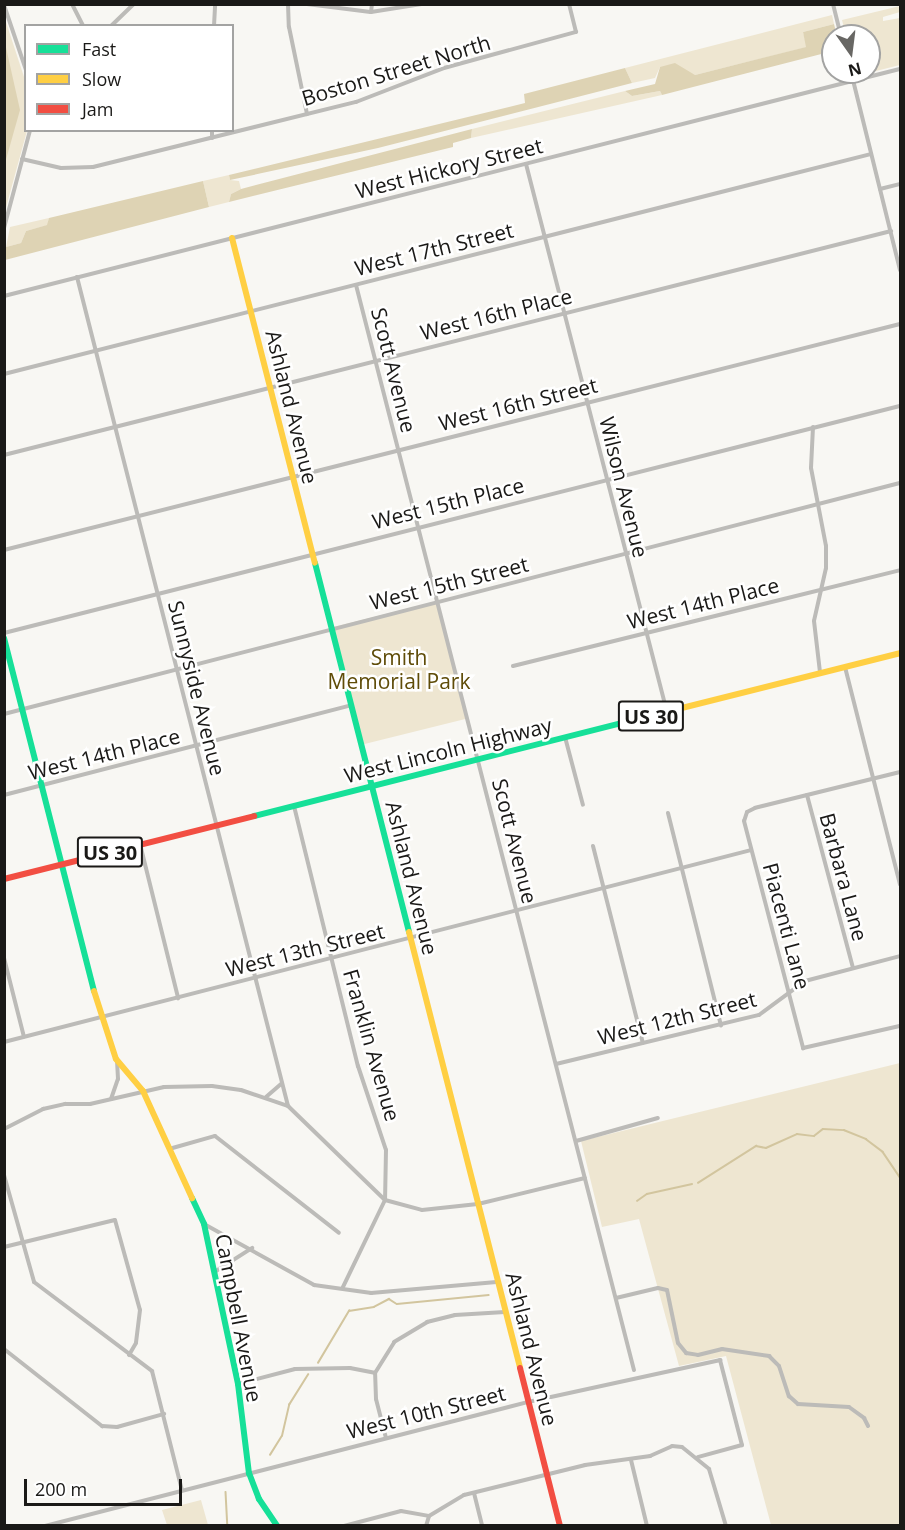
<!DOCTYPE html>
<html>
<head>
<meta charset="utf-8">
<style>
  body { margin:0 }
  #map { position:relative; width:905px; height:1530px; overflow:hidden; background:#f8f7f3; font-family:"Open Sans",sans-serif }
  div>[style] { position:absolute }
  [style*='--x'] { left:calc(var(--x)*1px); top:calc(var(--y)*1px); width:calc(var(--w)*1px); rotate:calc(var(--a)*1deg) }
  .green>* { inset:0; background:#eee6d1; transform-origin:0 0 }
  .forest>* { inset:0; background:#ded3b4 }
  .stream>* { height:1.5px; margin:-0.75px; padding:0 0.75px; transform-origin:0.75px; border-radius:0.75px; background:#d2c59e }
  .street>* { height:4px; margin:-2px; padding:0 2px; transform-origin:2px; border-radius:2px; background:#bcbbb8 }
  .fast>* { height:6px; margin:-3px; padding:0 3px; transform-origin:3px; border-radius:3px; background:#16e098 }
  .slow>* { height:6px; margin:-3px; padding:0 3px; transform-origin:3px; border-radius:3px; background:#ffcf43 }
  .jam>* { height:6px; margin:-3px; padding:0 3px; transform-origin:3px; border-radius:3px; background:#f24e42 }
  span { translate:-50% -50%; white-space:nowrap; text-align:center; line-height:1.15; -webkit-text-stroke:5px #fff; paint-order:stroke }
  .shield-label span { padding:2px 4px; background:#fff; border:2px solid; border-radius:4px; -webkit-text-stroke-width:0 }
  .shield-label { font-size:20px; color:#1a1917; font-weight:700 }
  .street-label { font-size:21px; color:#1a1917 }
  .park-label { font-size:21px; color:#5f4c08 }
  .frame { position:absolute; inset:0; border:6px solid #1a1917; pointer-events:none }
  .legend { position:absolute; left:24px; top:24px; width:210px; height:108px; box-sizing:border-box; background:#fff; border:2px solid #a3a3a2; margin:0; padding:8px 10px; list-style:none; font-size:18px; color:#1a1917 }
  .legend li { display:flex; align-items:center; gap:12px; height:30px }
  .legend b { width:30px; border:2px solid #a3a3a2 }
  .north { position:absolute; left:821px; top:24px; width:60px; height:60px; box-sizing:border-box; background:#fff; border:2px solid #a3a3a2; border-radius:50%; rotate:166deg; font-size:16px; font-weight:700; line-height:24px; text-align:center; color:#1a1917 }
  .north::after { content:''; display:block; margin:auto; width:21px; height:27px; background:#686764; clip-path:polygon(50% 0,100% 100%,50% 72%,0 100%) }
  .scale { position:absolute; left:24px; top:1479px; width:158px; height:27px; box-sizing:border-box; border:3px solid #1a1917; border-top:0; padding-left:8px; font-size:18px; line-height:21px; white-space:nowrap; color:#1a1917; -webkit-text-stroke:4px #fff; paint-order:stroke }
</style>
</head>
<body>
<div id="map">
  <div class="green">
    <div style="clip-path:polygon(900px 6px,900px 12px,883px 17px,883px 21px,900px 18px,900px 65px,860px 75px,857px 74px,869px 72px,869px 36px,846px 36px,842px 20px)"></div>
    <div style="clip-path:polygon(832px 15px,834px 24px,803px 32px,807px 47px,695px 75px,660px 67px,655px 78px,632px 83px,625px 68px)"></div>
    <div style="clip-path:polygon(5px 19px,25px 80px,27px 131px,5px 211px)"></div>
    <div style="clip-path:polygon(625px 91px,632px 96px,660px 91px,662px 95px,471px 138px,472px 129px)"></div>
    <div style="clip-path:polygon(229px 175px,230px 180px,239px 181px,241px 189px,231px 194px,229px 202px,209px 207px,203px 181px)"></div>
    <div style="clip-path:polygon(49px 218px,48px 225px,26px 231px,21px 243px,6px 247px,10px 227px)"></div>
    <div style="left:438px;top:601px;width:121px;height:110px;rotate:76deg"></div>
    <div style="clip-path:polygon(900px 1063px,900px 1525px,771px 1525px,726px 1356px,679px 1366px,639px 1219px,602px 1227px,581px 1141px)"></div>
    <div style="clip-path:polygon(201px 1500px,208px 1525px,167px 1525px,162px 1510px)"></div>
  </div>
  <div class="forest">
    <div style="clip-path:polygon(834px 24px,837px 36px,833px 36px,833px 51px,662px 95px,660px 91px,632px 96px,625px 91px,655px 84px,660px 67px,675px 63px,695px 75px,806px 47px,803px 32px)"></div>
    <div style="clip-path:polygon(5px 43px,20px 110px,5px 163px,4px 43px)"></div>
    <div style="clip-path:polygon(625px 68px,632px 83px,378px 148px,230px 180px,229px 175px,525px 103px,524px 94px)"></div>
    <div style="clip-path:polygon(472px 129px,471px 138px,453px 143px,453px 147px,229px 202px,231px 194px,241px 189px)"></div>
    <div style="clip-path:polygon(203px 181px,209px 207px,5px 260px,6px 247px,21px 243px,26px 231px,47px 225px,49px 218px)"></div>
  </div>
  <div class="stream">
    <div style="--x:698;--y:1183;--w:69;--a:-32.5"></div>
    <div style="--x:756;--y:1146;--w:10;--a:11"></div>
    <div style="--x:766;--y:1148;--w:34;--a:-24"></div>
    <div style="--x:797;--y:1134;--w:17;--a:7"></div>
    <div style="--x:814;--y:1136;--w:11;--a:-38"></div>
    <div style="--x:823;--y:1129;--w:21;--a:3"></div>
    <div style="--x:844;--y:1130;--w:24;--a:22"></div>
    <div style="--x:866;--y:1139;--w:21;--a:37"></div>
    <div style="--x:883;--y:1152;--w:30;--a:56"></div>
    <div style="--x:637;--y:1201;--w:12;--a:-35"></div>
    <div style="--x:647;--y:1194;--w:46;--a:-12.5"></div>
    <div style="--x:318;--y:1363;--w:61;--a:-59.2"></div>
    <div style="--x:349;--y:1311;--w:25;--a:-9"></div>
    <div style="--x:374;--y:1307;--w:17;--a:-28"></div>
    <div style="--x:389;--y:1299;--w:9;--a:32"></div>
    <div style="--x:397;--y:1304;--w:92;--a:-5.6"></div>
    <div style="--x:270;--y:1455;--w:22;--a:-58"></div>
    <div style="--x:282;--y:1436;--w:32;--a:-77"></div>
    <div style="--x:289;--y:1405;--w:36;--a:-58"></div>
    <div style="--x:226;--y:1492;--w:34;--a:87"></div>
  </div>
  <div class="street">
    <div style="--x:72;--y:4;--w:25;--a:63"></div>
    <div style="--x:288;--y:4;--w:23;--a:88"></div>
    <div style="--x:289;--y:27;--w:89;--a:78.3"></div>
    <div style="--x:307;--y:4;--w:64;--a:7.1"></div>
    <div style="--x:371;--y:12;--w:51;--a:-9.1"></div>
    <div style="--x:833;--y:4;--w:33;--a:76"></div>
    <div style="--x:4;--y:5;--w:69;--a:71.3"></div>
    <div style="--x:371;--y:12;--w:8;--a:-83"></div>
    <div style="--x:111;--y:26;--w:32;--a:-44"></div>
    <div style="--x:214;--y:26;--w:22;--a:-87"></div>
    <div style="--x:851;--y:72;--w:204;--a:76.1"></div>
    <div style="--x:212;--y:130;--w:8;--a:90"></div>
    <div style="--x:22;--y:159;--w:40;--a:13"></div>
    <div style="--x:61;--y:168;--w:32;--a:-2"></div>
    <div style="--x:93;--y:167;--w:271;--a:-13.9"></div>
    <div style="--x:356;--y:102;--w:94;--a:-21.1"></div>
    <div style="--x:444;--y:68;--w:137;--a:-15.3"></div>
    <div style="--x:576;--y:32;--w:29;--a:-104"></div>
    <div style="--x:526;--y:164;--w:566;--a:75.57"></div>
    <div style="--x:880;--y:189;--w:21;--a:-14"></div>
    <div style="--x:4;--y:228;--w:101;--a:-75.1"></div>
    <div style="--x:77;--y:277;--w:855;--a:75.72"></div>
    <div style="--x:356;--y:285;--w:1120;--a:75.63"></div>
    <div style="--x:4;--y:296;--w:924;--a:-14.22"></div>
    <div style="--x:4;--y:374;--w:894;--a:-14.24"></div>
    <div style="--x:813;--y:427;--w:41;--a:92.8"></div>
    <div style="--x:811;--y:468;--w:79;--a:79.1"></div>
    <div style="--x:826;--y:546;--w:22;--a:90"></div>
    <div style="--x:826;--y:568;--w:54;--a:102.8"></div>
    <div style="--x:814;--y:621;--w:51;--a:83.3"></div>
    <div style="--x:4;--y:455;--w:915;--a:-14.17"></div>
    <div style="--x:4;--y:550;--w:924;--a:-14.16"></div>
    <div style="--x:4;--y:633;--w:924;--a:-14.22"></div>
    <div style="--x:513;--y:666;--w:399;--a:-13.9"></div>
    <div style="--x:845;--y:667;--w:224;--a:75.8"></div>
    <div style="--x:4;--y:714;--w:925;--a:-14.46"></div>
    <div style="--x:565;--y:737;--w:70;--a:75.2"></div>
    <div style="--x:900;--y:772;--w:149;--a:166.1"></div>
    <div style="--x:755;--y:808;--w:9;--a:153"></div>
    <div style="--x:747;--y:812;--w:9;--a:108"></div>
    <div style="--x:744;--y:821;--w:235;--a:75.4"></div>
    <div style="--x:803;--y:1048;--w:99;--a:-12.8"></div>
    <div style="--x:4;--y:795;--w:358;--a:-14.5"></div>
    <div style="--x:807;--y:795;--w:179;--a:75.1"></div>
    <div style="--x:294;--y:806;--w:268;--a:76.2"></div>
    <div style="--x:358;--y:1066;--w:89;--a:71.6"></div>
    <div style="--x:386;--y:1150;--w:50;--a:91.1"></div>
    <div style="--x:385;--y:1200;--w:97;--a:115.8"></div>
    <div style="--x:668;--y:813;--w:219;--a:76"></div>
    <div style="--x:140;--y:844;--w:159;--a:76.1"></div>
    <div style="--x:593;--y:846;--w:203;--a:75.8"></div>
    <div style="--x:4;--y:958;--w:81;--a:75.8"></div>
    <div style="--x:4;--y:1042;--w:771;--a:-14.41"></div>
    <div style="--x:556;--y:1064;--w:209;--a:-13.6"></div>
    <div style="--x:759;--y:1015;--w:57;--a:-36.5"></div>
    <div style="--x:805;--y:981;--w:98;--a:-14.7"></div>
    <div style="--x:266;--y:1097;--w:21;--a:-41"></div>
    <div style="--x:111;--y:1099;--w:21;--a:-71"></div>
    <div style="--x:118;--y:1079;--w:17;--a:-93"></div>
    <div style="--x:4;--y:1129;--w:44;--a:-27.1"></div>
    <div style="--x:43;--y:1109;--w:23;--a:-13"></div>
    <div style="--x:65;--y:1104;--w:25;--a:0"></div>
    <div style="--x:90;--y:1104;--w:76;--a:-12.9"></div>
    <div style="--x:164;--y:1087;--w:48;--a:-1.2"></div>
    <div style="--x:212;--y:1086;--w:29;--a:8"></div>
    <div style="--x:241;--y:1090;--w:50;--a:18.8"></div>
    <div style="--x:288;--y:1106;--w:135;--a:44.1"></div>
    <div style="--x:385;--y:1200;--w:38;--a:15"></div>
    <div style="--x:422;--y:1210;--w:56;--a:-6.1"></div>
    <div style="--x:478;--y:1204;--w:110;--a:-13.7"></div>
    <div style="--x:576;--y:1141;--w:85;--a:-15.7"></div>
    <div style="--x:169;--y:1149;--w:48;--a:-15.8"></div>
    <div style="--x:215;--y:1136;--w:157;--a:38"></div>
    <div style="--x:4;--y:1175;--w:111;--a:74.3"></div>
    <div style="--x:34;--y:1282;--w:148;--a:37"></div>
    <div style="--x:152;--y:1371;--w:123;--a:75.9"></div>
    <div style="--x:204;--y:1224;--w:126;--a:29"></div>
    <div style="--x:314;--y:1285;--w:58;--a:8"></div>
    <div style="--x:371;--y:1293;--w:126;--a:-5"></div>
    <div style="--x:4;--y:1247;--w:114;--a:-13.7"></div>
    <div style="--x:115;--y:1220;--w:93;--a:74.5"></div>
    <div style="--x:140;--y:1310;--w:33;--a:97"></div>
    <div style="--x:136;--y:1343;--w:14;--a:120"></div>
    <div style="--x:216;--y:1271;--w:43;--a:-32.6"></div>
    <div style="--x:616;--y:1298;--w:43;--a:-13.4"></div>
    <div style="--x:658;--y:1288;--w:9;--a:13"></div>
    <div style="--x:667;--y:1290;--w:54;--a:78.3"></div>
    <div style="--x:678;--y:1343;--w:13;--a:51"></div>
    <div style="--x:686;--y:1353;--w:12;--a:9"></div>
    <div style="--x:698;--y:1355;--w:25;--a:-14"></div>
    <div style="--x:722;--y:1349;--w:48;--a:8.5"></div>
    <div style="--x:769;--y:1356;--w:14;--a:45"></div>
    <div style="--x:779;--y:1366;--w:32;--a:72"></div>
    <div style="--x:789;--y:1396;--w:12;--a:42"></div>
    <div style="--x:798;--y:1404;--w:51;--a:3.4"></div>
    <div style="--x:849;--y:1407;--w:19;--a:36"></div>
    <div style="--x:864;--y:1418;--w:9;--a:63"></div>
    <div style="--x:4;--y:1349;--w:125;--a:38.2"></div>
    <div style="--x:102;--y:1426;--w:15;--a:4"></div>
    <div style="--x:117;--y:1427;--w:49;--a:-15.5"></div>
    <div style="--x:238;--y:1384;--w:59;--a:-14.7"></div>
    <div style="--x:295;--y:1369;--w:55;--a:-1"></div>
    <div style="--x:350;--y:1368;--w:25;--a:11"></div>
    <div style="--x:386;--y:1438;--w:40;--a:-104.4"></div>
    <div style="--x:376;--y:1399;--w:26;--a:-92"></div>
    <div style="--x:375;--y:1373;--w:36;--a:-58"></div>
    <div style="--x:394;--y:1342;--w:39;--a:-31"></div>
    <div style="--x:427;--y:1322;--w:29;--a:-14"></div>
    <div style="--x:455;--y:1315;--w:50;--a:-3.4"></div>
    <div style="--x:631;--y:1460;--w:68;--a:76.4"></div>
    <div style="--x:474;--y:1493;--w:34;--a:76"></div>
    <div style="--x:45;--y:1526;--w:499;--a:-14.4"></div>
    <div style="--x:528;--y:1402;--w:197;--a:-12.3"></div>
    <div style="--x:720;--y:1360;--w:88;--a:75.5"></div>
    <div style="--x:742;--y:1445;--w:46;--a:164.7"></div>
    <div style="--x:344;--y:1526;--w:59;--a:-14.7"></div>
    <div style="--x:401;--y:1511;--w:28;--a:10"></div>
    <div style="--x:429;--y:1516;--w:41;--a:-31"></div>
    <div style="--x:464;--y:1495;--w:125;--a:-13.9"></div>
    <div style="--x:585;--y:1465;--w:66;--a:-7.9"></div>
    <div style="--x:650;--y:1456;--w:24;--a:-24"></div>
    <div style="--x:672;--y:1446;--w:10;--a:6"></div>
    <div style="--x:682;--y:1447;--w:35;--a:39"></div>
    <div style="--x:709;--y:1469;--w:59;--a:73.4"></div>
    <div style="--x:426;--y:1526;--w:10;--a:-73"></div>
  </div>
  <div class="fast">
    <div style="--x:315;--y:563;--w:381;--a:75.7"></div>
    <div style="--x:4;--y:638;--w:364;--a:75.7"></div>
    <div style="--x:254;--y:816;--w:388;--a:-14.2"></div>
    <div style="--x:192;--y:1198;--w:29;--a:65"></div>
    <div style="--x:204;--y:1224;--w:164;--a:78"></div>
    <div style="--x:238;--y:1384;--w:90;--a:83"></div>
    <div style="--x:249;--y:1473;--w:28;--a:69"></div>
    <div style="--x:259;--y:1499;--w:32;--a:56"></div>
  </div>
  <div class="slow">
    <div style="--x:232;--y:238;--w:335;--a:75.7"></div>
    <div style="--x:630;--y:721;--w:278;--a:-14.1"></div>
    <div style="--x:409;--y:932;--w:450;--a:75.7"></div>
    <div style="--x:94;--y:991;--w:71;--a:72.1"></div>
    <div style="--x:116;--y:1059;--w:42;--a:49.8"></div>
    <div style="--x:143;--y:1091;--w:118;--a:65.4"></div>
  </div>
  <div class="jam">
    <div style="--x:4;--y:879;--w:258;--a:-14.1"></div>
    <div style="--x:520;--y:1368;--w:163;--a:75.8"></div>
  </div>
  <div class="shield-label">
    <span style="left:651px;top:716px">US 30</span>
    <span style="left:110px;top:852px">US 30</span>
  </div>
  <div class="street-label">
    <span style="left:396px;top:70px;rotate:-17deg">Boston Street North</span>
    <span style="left:449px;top:168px;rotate:-14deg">West Hickory Street</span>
    <span style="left:434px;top:249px;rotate:-14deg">West 17th Street</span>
    <span style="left:496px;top:314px;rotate:-14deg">West 16th Place</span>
    <span style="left:394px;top:370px;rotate:76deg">Scott Avenue</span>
    <span style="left:518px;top:404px;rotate:-14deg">West 16th Street</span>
    <span style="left:292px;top:407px;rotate:76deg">Ashland Avenue</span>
    <span style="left:624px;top:487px;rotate:76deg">Wilson Avenue</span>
    <span style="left:448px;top:503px;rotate:-14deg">West 15th Place</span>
    <span style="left:449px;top:583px;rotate:-14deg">West 15th Street</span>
    <span style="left:703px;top:603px;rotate:-14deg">West 14th Place</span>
    <span style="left:197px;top:688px;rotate:76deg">Sunnyside Avenue</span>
    <span style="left:448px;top:750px;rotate:-14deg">West Lincoln Highway</span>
    <span style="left:104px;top:754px;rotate:-14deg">West 14th Place</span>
    <span style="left:515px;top:841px;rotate:76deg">Scott Avenue</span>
    <span style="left:844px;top:877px;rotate:75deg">Barbara Lane</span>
    <span style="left:412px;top:878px;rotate:76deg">Ashland Avenue</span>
    <span style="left:787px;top:926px;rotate:75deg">Piacenti Lane</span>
    <span style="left:305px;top:950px;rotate:-14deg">West 13th Street</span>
    <span style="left:677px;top:1018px;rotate:-14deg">West 12th Street</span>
    <span style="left:372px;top:1045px;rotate:74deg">Franklin Avenue</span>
    <span style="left:239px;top:1318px;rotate:79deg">Campbell Avenue</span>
    <span style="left:532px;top:1349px;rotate:76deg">Ashland Avenue</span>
    <span style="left:426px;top:1412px;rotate:-14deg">West 10th Street</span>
  </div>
  <div class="park-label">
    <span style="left:399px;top:669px">Smith<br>Memorial Park</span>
  </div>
  <div class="frame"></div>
  <ul class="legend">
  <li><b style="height:8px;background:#16e098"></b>Fast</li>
  <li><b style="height:8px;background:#ffcf43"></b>Slow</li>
  <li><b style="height:8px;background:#f24e42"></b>Jam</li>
  </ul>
  <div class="north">N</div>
  <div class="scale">200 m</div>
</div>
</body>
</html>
